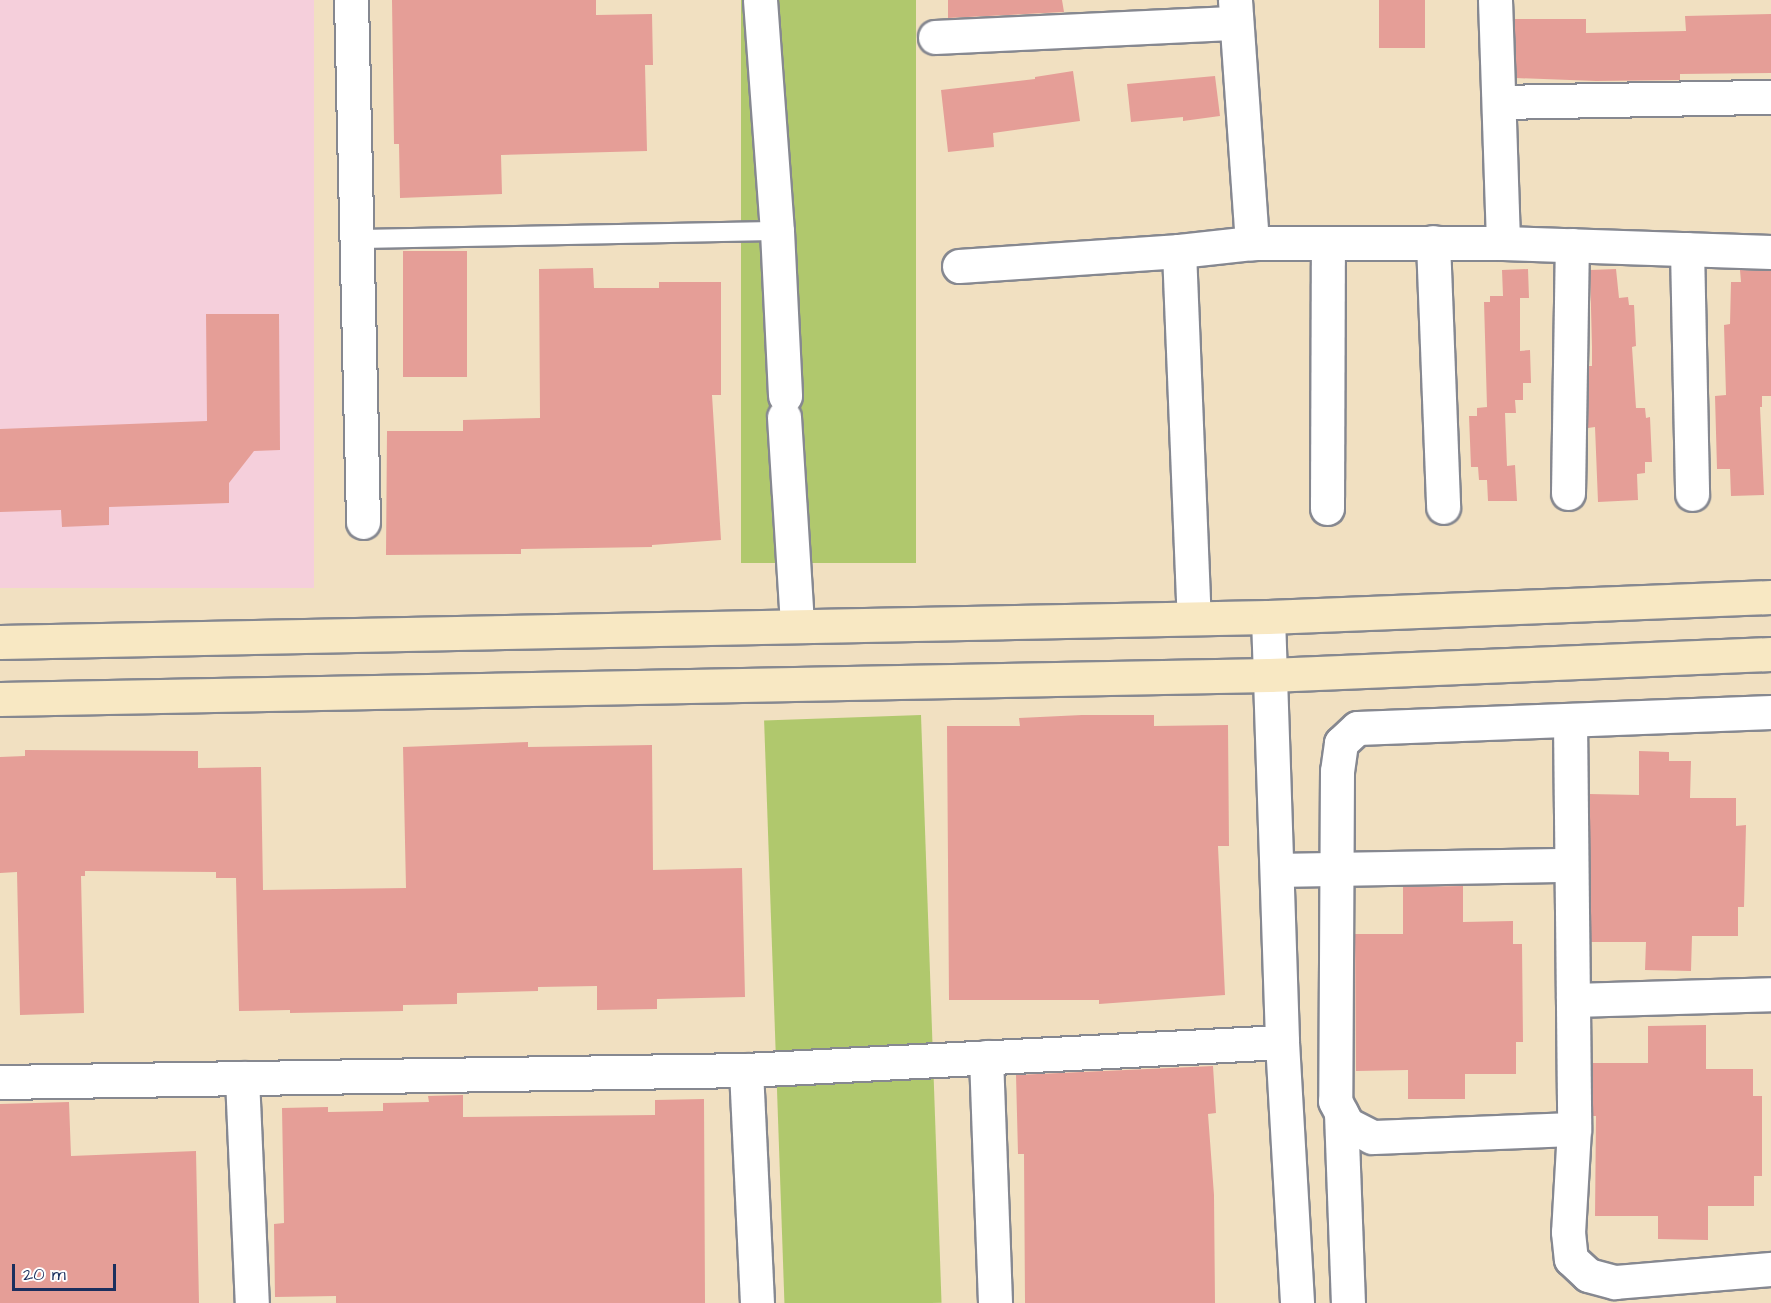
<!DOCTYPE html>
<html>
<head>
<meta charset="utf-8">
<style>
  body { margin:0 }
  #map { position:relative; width:1771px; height:1303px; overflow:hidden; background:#f1e0c1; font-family:"Architects Daughter",sans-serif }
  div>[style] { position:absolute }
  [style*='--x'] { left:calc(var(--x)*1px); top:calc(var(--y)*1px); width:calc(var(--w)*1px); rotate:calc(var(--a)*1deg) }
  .built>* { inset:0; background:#f5cfdb; transform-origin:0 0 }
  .green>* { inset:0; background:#b0c86d; transform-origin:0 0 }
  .building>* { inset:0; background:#e59e97; transform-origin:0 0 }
  .roads { filter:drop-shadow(2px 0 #868890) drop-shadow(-2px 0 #868890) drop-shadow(0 2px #868890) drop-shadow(0 -2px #868890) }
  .lane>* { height:18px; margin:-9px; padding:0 9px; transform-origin:9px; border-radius:9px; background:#fff }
  .street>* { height:33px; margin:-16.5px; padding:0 16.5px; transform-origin:16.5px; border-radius:16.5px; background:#fff }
  .secondary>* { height:33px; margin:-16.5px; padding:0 16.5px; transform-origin:16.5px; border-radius:16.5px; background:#f8e8c3 }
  span { translate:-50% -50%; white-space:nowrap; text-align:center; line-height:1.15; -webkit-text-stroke:6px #fff; paint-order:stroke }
  .scale { position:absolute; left:12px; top:1264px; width:104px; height:27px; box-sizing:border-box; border:3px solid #1b2f5e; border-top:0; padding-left:8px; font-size:18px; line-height:21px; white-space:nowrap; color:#1b2f5e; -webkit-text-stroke:4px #fff; paint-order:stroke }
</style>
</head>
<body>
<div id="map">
  <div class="built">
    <div style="left:0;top:0;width:314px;height:588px"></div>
  </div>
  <div class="green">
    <div style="left:741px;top:0;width:175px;height:563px"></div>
    <div style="left:921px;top:715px;width:588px;height:157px;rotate:88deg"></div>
  </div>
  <div class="building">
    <div style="clip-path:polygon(392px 0,596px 0,596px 15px,652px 14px,653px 65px,645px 65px,647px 151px,501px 155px,502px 194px,400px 198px,399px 144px,394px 144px)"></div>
    <div style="clip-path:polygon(948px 0,1062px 0,1064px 12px,948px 18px)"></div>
    <div style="left:1379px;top:0;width:46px;height:48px"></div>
    <div style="clip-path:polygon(1771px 14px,1771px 73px,1680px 74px,1680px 80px,1596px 81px,1516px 78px,1514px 19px,1586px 19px,1586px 33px,1686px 31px,1685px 16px)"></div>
    <div style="clip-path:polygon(1073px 71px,1080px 121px,993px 133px,994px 147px,948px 152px,941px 90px,1035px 79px,1035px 77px)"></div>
    <div style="clip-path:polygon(1215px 76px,1220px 116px,1183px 121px,1183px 117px,1131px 122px,1127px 84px)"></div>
    <div style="left:403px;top:251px;width:64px;height:126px"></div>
    <div style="clip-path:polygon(593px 268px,594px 288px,659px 288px,659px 282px,721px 282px,721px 395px,712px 395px,721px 540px,652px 545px,652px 547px,521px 549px,521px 554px,386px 555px,387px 431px,463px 431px,463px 420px,540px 418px,539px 269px)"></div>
    <div style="clip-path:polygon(1528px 269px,1529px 298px,1520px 298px,1520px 351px,1530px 350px,1531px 383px,1523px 383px,1523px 400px,1515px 400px,1516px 413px,1505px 413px,1507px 466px,1515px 465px,1517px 501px,1488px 501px,1487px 480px,1479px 480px,1478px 467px,1471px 467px,1469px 416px,1477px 416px,1477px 408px,1487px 407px,1484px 302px,1490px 302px,1490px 296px,1503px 296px,1502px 270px)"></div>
    <div style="clip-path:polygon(1616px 269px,1619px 298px,1628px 297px,1629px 305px,1634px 305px,1636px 346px,1632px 347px,1636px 408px,1645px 408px,1646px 418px,1650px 417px,1652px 462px,1645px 462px,1645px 473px,1637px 474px,1638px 500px,1598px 502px,1595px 427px,1588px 428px,1589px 366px,1592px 366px,1592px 347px,1590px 270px)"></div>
    <div style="clip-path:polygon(1740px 270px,1771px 271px,1771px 396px,1762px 396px,1762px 407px,1760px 407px,1764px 495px,1731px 496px,1730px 469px,1717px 469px,1715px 396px,1726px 395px,1724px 325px,1730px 324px,1731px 282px,1741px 282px)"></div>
    <div style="clip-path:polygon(206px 314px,279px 314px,280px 450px,254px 451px,229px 483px,229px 503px,109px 507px,109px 525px,62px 527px,61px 510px,0 512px,0 429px,207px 421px)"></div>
    <div style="clip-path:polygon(1082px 715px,1154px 715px,1154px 726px,1228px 725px,1229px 846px,1218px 846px,1225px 995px,1099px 1004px,1099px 1000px,949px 1000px,947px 726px,1020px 726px,1019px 718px)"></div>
    <div style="clip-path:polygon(528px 742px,528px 747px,652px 745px,653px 870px,742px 868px,745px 997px,657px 999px,657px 1009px,597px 1010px,597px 986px,538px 987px,538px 991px,457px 993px,457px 1004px,403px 1005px,403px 1011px,290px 1013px,290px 1010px,239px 1011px,236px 878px,216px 878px,216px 872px,85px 871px,85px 876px,81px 876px,84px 1013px,20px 1015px,17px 872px,0 873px,0 757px,25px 756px,25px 750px,198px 751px,198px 768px,261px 767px,263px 890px,406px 888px,403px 747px)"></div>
    <div style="clip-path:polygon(1639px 751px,1669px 752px,1669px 761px,1691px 761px,1690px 798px,1736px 798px,1736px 826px,1746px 825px,1744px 907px,1738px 907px,1738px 936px,1692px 936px,1691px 971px,1645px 970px,1646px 942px,1591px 942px,1589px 794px,1639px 795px)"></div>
    <div style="clip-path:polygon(1463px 886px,1463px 922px,1513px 921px,1513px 944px,1522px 944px,1523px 1042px,1516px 1042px,1516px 1074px,1465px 1074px,1465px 1099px,1408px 1099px,1408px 1070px,1356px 1071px,1355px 934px,1403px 934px,1403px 887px)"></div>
    <div style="clip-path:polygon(1706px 1025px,1706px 1069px,1753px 1069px,1753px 1096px,1762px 1096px,1762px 1176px,1754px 1176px,1754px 1206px,1708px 1206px,1708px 1240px,1658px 1239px,1658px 1216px,1595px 1216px,1596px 1116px,1593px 1116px,1592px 1063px,1648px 1063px,1648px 1026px)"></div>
    <div style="clip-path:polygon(1213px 1066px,1216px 1113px,1208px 1114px,1214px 1195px,1215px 1303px,1025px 1303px,1024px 1154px,1018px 1154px,1016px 1075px)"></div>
    <div style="clip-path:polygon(463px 1095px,463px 1117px,655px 1115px,655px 1100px,704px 1099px,705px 1303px,336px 1303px,336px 1296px,275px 1297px,274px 1224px,284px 1223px,282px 1108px,328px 1107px,328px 1112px,383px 1111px,383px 1103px,429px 1102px,428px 1096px)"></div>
    <div style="clip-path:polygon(69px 1102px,71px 1156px,196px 1151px,199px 1303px,0 1303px,0 1104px)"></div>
  </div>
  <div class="roads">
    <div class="lane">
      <div style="--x:357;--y:239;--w:420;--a:-1.1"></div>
    </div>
    <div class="street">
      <div style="--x:351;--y:0;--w:522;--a:88.68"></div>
      <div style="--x:760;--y:0;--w:232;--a:85.8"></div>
      <div style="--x:777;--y:231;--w:165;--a:87.2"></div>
      <div style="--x:1235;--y:0;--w:244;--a:86"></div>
      <div style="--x:1495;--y:0;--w:243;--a:88.1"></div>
      <div style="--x:935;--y:37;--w:301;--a:-2.7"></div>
      <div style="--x:1499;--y:102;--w:272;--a:-1.1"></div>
      <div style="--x:1433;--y:242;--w:265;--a:87.8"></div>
      <div style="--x:1687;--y:249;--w:245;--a:88.8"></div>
      <div style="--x:1179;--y:251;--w:367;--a:87.7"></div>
      <div style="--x:959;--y:266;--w:221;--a:-3.9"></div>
      <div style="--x:1179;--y:251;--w:73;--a:-6.3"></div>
      <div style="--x:1252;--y:243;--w:251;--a:0"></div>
      <div style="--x:1503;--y:243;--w:268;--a:1.9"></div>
      <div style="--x:784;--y:417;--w:208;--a:86.4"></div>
      <div style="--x:1568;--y:493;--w:248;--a:-89.1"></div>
      <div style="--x:1327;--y:508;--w:265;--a:-89.8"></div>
      <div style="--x:1268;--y:617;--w:425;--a:88.1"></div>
      <div style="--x:1282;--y:1042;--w:261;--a:86.7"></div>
      <div style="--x:1771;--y:712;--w:414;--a:177.8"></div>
      <div style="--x:1357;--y:728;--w:22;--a:137"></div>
      <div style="--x:1341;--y:743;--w:28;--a:98"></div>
      <div style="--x:1337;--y:771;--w:330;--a:90.3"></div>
      <div style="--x:1335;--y:1101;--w:26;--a:62"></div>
      <div style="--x:1347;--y:1124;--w:28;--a:27"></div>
      <div style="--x:1372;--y:1137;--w:202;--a:-2.3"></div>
      <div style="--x:1574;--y:1129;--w:103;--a:93.3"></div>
      <div style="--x:1568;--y:1232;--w:27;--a:84"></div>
      <div style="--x:1571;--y:1259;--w:23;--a:43"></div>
      <div style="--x:1588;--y:1275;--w:28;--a:15"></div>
      <div style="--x:1615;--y:1282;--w:157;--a:-4.8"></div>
      <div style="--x:1570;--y:720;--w:409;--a:89.4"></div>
      <div style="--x:1277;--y:870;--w:294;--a:-1"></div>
      <div style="--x:1573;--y:1000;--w:198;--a:-1.7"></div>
      <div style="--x:986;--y:1057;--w:246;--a:87.9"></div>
      <div style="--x:746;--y:1070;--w:233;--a:87.3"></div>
      <div style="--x:242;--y:1078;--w:225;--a:87.5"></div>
      <div style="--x:0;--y:1082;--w:746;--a:-0.92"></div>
      <div style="--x:746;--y:1070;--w:537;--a:-2.99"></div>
      <div style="--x:1341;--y:1113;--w:190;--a:87.9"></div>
    </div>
    <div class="secondary">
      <div style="--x:0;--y:642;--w:1268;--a:-1.13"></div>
      <div style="--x:1268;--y:617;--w:503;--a:-2.28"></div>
      <div style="--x:0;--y:699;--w:1270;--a:-1.08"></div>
      <div style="--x:1270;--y:675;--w:501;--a:-2.4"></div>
    </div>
  </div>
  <div class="scale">20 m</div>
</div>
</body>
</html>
